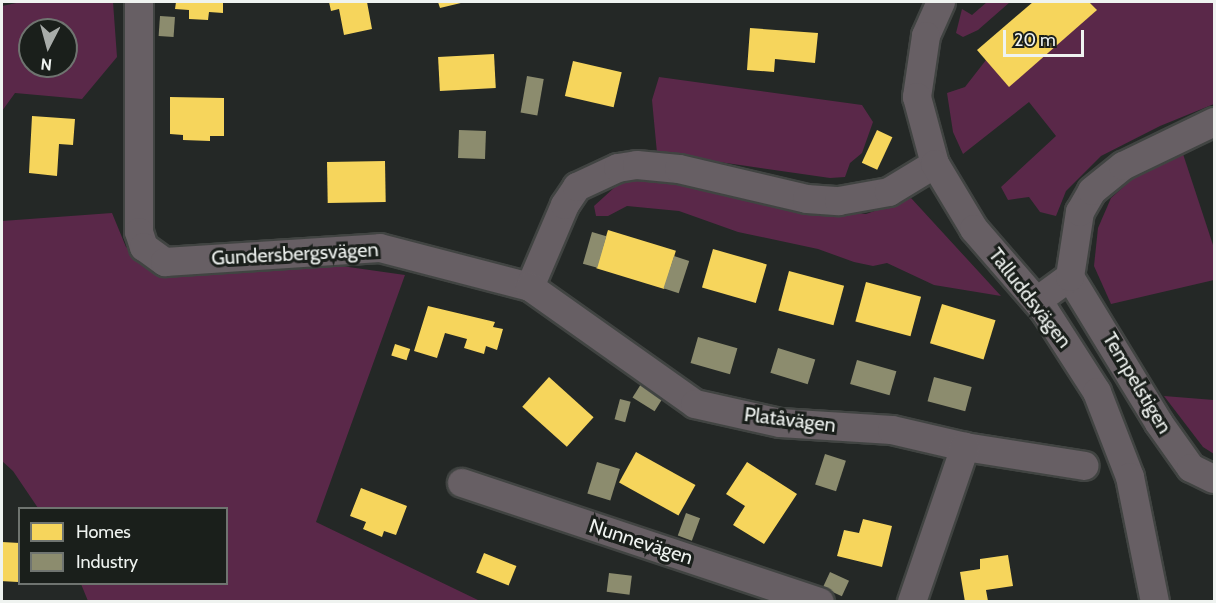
<!DOCTYPE html>
<html>
<head>
<meta charset="utf-8">
<style>
  body { margin:0 }
  #map { position:relative; width:1216px; height:603px; overflow:hidden; background:#242826; font-family:Cabin,sans-serif }
  div>[style] { position:absolute }
  [style*='--x'] { left:calc(var(--x)*1px); top:calc(var(--y)*1px); width:calc(var(--w)*1px); rotate:calc(var(--a)*1deg) }
  .green>* { inset:0; background:#5a2849 }
  .homes>* { inset:0; background:#f6d55c; transform-origin:0 0 }
  .industry>* { inset:0; background:#8c8c6e; transform-origin:0 0 }
  .roads { filter:drop-shadow(2px 0 #414442) drop-shadow(-2px 0 #414442) drop-shadow(0 2px #414442) drop-shadow(0 -2px #414442) }
  .minor>* { height:28px; margin:-14px; padding:0 14px; transform-origin:14px; border-radius:14px; background:#675f64 }
  span { translate:-50% -50%; white-space:nowrap; text-align:center; line-height:1.15; -webkit-text-stroke:6px #1a1f1b; paint-order:stroke }
  .street-label { font-size:20px; color:#eff3f0 }
  .frame { position:absolute; inset:0; border:3px solid #eff3f0; pointer-events:none }
  .legend { position:absolute; left:18px; top:507px; width:210px; height:78px; box-sizing:border-box; background:#1a1f1b; border:2px solid #6f7470; margin:0; padding:8px 10px; list-style:none; font-size:18px; color:#eff3f0 }
  .legend li { display:flex; align-items:center; gap:12px; height:30px }
  .legend b { width:30px; border:2px solid #6f7470 }
  .north { position:absolute; left:18px; top:18px; width:60px; height:60px; box-sizing:border-box; background:#1a1f1b; border:2px solid #6f7470; border-radius:50%; rotate:186deg; font-size:16px; font-weight:700; line-height:24px; text-align:center; color:#eff3f0 }
  .north::after { content:''; display:block; margin:auto; width:21px; height:27px; background:#a8aca9; clip-path:polygon(50% 0,100% 100%,50% 72%,0 100%) }
  .scale { position:absolute; left:1003px; top:30px; width:81px; height:27px; box-sizing:border-box; border:3px solid #eff3f0; border-top:0; padding-left:8px; font-size:18px; line-height:21px; white-space:nowrap; color:#eff3f0; -webkit-text-stroke:4px #1a1f1b; paint-order:stroke }
</style>
</head>
<body>
<div id="map">
  <div class="green">
    <div style="clip-path:polygon(evenodd,21px 2px,113px 2px,117px 57px,82px 99px,15px 93px,2px 111px,2px 6px,21px 2px,30px 30px,66px 30px,66px 66px,30px 66px,30px 30px)"></div>
    <div style="clip-path:polygon(987px 2px,1010px 2px,978px 30px,963px 37px,956px 33px,962px 9px,972px 15px)"></div>
    <div style="clip-path:polygon(1089px 2px,1214px 2px,1214px 104px,1160px 126px,1101px 156px,1066px 191px,1056px 216px,1040px 212px,1029px 197px,1008px 200px,1001px 187px,1056px 136px,1029px 102px,963px 154px,953px 132px,947px 93px,965px 87px,986px 60px,1096px 9px)"></div>
    <div style="clip-path:polygon(659px 77px,862px 105px,873px 122px,862px 153px,850px 163px,845px 177px,830px 178px,657px 153px,652px 100px)"></div>
    <div style="clip-path:polygon(1183px 154px,1214px 248px,1214px 280px,1111px 304px,1094px 266px,1098px 228px,1111px 198px,1139px 173px)"></div>
    <div style="clip-path:polygon(657px 175px,809px 207px,866px 214px,911px 198px,1001px 296px,934px 285px,887px 263px,873px 266px,854px 262px,818px 249px,738px 232px,679px 211px,627px 206px,608px 216px,596px 216px,594px 206px,626px 177px)"></div>
    <div style="clip-path:polygon(112px 213px,126px 247px,147px 261px,306px 261px,405px 275px,316px 522px,480px 601px,88px 601px,81px 584px,226px 584px,226px 508px,38px 508px,13px 471px,2px 461px,2px 221px)"></div>
    <div style="clip-path:polygon(1164px 396px,1214px 400px,1214px 454px,1203px 447px)"></div>
  </div>
  <div class="homes">
    <div style="clip-path:polygon(176px 2px,223px 2px,223px 13px,209px 12px,208px 20px,189px 19px,189px 10px,175px 9px)"></div>
    <div style="clip-path:polygon(329px 2px,367px 2px,372px 29px,344px 35px,339px 9px,331px 11px)"></div>
    <div style="clip-path:polygon(438px 2px,465px 2px,440px 8px)"></div>
    <div style="clip-path:polygon(1033px 2px,1089px 2px,1097px 10px,1009px 87px,977px 50px)"></div>
    <div style="clip-path:polygon(750px 28px,818px 33px,815px 63px,775px 59px,774px 72px,747px 70px)"></div>
    <div style="left:494px;top:54px;width:34px;height:56px;rotate:87deg"></div>
    <div style="left:573px;top:61px;width:50px;height:36px;rotate:13deg"></div>
    <div style="clip-path:polygon(170px 97px,224px 98px,224px 136px,210px 136px,210px 141px,183px 140px,183px 135px,170px 134px)"></div>
    <div style="clip-path:polygon(32px 116px,75px 119px,73px 145px,59px 144px,57px 176px,29px 173px)"></div>
    <div style="left:877px;top:130px;width:17px;height:36px;rotate:25deg"></div>
    <div style="left:385px;top:161px;width:41px;height:58px;rotate:89deg"></div>
    <div style="left:608px;top:230px;width:71px;height:40px;rotate:17deg"></div>
    <div style="left:713px;top:249px;width:56px;height:40px;rotate:16deg"></div>
    <div style="left:789px;top:271px;width:57px;height:41px;rotate:15deg"></div>
    <div style="left:866px;top:282px;width:57px;height:41px;rotate:15deg"></div>
    <div style="left:942px;top:304px;width:56px;height:41px;rotate:17deg"></div>
    <div style="clip-path:polygon(428px 306px,495px 322px,493px 327px,503px 329px,497px 350px,486px 346px,484px 354px,464px 348px,467px 339px,445px 333px,437px 358px,414px 351px)"></div>
    <div style="left:395px;top:344px;width:16px;height:12px;rotate:18deg"></div>
    <div style="left:549px;top:377px;width:60px;height:40px;rotate:42deg"></div>
    <div style="left:636px;top:452px;width:68px;height:35px;rotate:29deg"></div>
    <div style="clip-path:polygon(747px 462px,797px 494px,764px 544px,733px 525px,745px 506px,726px 494px)"></div>
    <div style="clip-path:polygon(361px 488px,407px 506px,396px 535px,384px 531px,382px 537px,363px 529px,366px 522px,350px 516px)"></div>
    <div style="clip-path:polygon(863px 519px,892px 526px,882px 567px,837px 556px,844px 530px,859px 533px)"></div>
    <div style="left:2px;top:542px;width:18px;height:39px;rotate:3deg"></div>
    <div style="left:484px;top:553px;width:35px;height:21px;rotate:22deg"></div>
    <div style="clip-path:polygon(1008px 555px,1013px 586px,986px 590px,988px 601px,965px 602px,960px 572px,980px 569px,980px 559px)"></div>
  </div>
  <div class="industry">
    <div style="left:160px;top:16px;width:15px;height:20px;rotate:4deg"></div>
    <div style="left:527px;top:76px;width:17px;height:37px;rotate:10deg"></div>
    <div style="left:459px;top:130px;width:27px;height:28px;rotate:2deg"></div>
    <div style="left:592px;top:232px;width:15px;height:33px;rotate:16deg"></div>
    <div style="left:674px;top:256px;width:16px;height:34px;rotate:18deg"></div>
    <div style="left:698px;top:337px;width:41px;height:27px;rotate:16deg"></div>
    <div style="left:778px;top:348px;width:39px;height:26px;rotate:17deg"></div>
    <div style="left:857px;top:360px;width:41px;height:25px;rotate:16deg"></div>
    <div style="left:934px;top:377px;width:39px;height:25px;rotate:15deg"></div>
    <div style="left:641px;top:384px;width:26px;height:16px;rotate:32deg"></div>
    <div style="left:620px;top:399px;width:11px;height:21px;rotate:15deg"></div>
    <div style="left:825px;top:454px;width:22px;height:32px;rotate:18deg"></div>
    <div style="left:597px;top:462px;width:24px;height:33px;rotate:17deg"></div>
    <div style="left:686px;top:513px;width:15px;height:24px;rotate:20deg"></div>
    <div style="left:830px;top:572px;width:21px;height:17px;rotate:25deg"></div>
    <div style="left:609px;top:573px;width:23px;height:19px;rotate:7deg"></div>
  </div>
  <div class="roads">
    <div class="minor">
      <div style="--x:139;--y:2;--w:230;--a:90"></div>
      <div style="--x:139;--y:232;--w:16;--a:72"></div>
      <div style="--x:144;--y:247;--w:26;--a:36"></div>
      <div style="--x:165;--y:262;--w:215;--a:-3.7"></div>
      <div style="--x:380;--y:248;--w:155;--a:14.6"></div>
      <div style="--x:530;--y:287;--w:89;--a:-66.9"></div>
      <div style="--x:565;--y:205;--w:22;--a:-56"></div>
      <div style="--x:577;--y:187;--w:45;--a:-24.9"></div>
      <div style="--x:618;--y:168;--w:19;--a:-9"></div>
      <div style="--x:637;--y:165;--w:42;--a:5.4"></div>
      <div style="--x:679;--y:169;--w:131;--a:13.2"></div>
      <div style="--x:807;--y:199;--w:32;--a:4"></div>
      <div style="--x:839;--y:201;--w:51;--a:-10.2"></div>
      <div style="--x:889;--y:192;--w:54;--a:-31.3"></div>
      <div style="--x:941;--y:2;--w:37;--a:114"></div>
      <div style="--x:926;--y:36;--w:62;--a:98.4"></div>
      <div style="--x:917;--y:97;--w:69;--a:75"></div>
      <div style="--x:935;--y:164;--w:76;--a:59"></div>
      <div style="--x:974;--y:229;--w:108;--a:49.1"></div>
      <div style="--x:1045;--y:311;--w:96;--a:57.3"></div>
      <div style="--x:1097;--y:392;--w:91;--a:68.8"></div>
      <div style="--x:1130;--y:477;--w:127;--a:78.7"></div>
      <div style="--x:1070;--y:277;--w:171;--a:58.6"></div>
      <div style="--x:1159;--y:423;--w:55;--a:54.6"></div>
      <div style="--x:1191;--y:468;--w:25;--a:26"></div>
      <div style="--x:530;--y:287;--w:202;--a:35.3"></div>
      <div style="--x:695;--y:404;--w:87;--a:12.6"></div>
      <div style="--x:780;--y:423;--w:112;--a:3.6"></div>
      <div style="--x:892;--y:430;--w:75;--a:13.1"></div>
      <div style="--x:965;--y:447;--w:121;--a:9"></div>
      <div style="--x:1037;--y:301;--w:41;--a:-36"></div>
      <div style="--x:1070;--y:277;--w:66;--a:-81.3"></div>
      <div style="--x:1080;--y:212;--w:24;--a:-60"></div>
      <div style="--x:1092;--y:191;--w:40;--a:-39"></div>
      <div style="--x:1123;--y:166;--w:101;--a:-25.8"></div>
      <div style="--x:462;--y:483;--w:377;--a:18.4"></div>
      <div style="--x:912;--y:602;--w:164;--a:-71.1"></div>
    </div>
  </div>
  <div class="street-label">
    <span style="left:295px;top:254px;rotate:-3deg">Gundersbergsvägen</span>
    <span style="left:1030px;top:298px;rotate:52deg">Talluddsvägen</span>
    <span style="left:1137px;top:383px;rotate:59deg">Tempelstigen</span>
    <span style="left:790px;top:420px;rotate:7deg">Platåvägen</span>
    <span style="left:641px;top:542px;rotate:18deg">Nunnevägen</span>
  </div>
  <div class="frame"></div>
  <ul class="legend">
  <li><b style="height:16px;background:#f6d55c"></b>Homes</li>
  <li><b style="height:16px;background:#8c8c6e"></b>Industry</li>
  </ul>
  <div class="north">N</div>
  <div class="scale">20 m</div>
</div>
</body>
</html>
